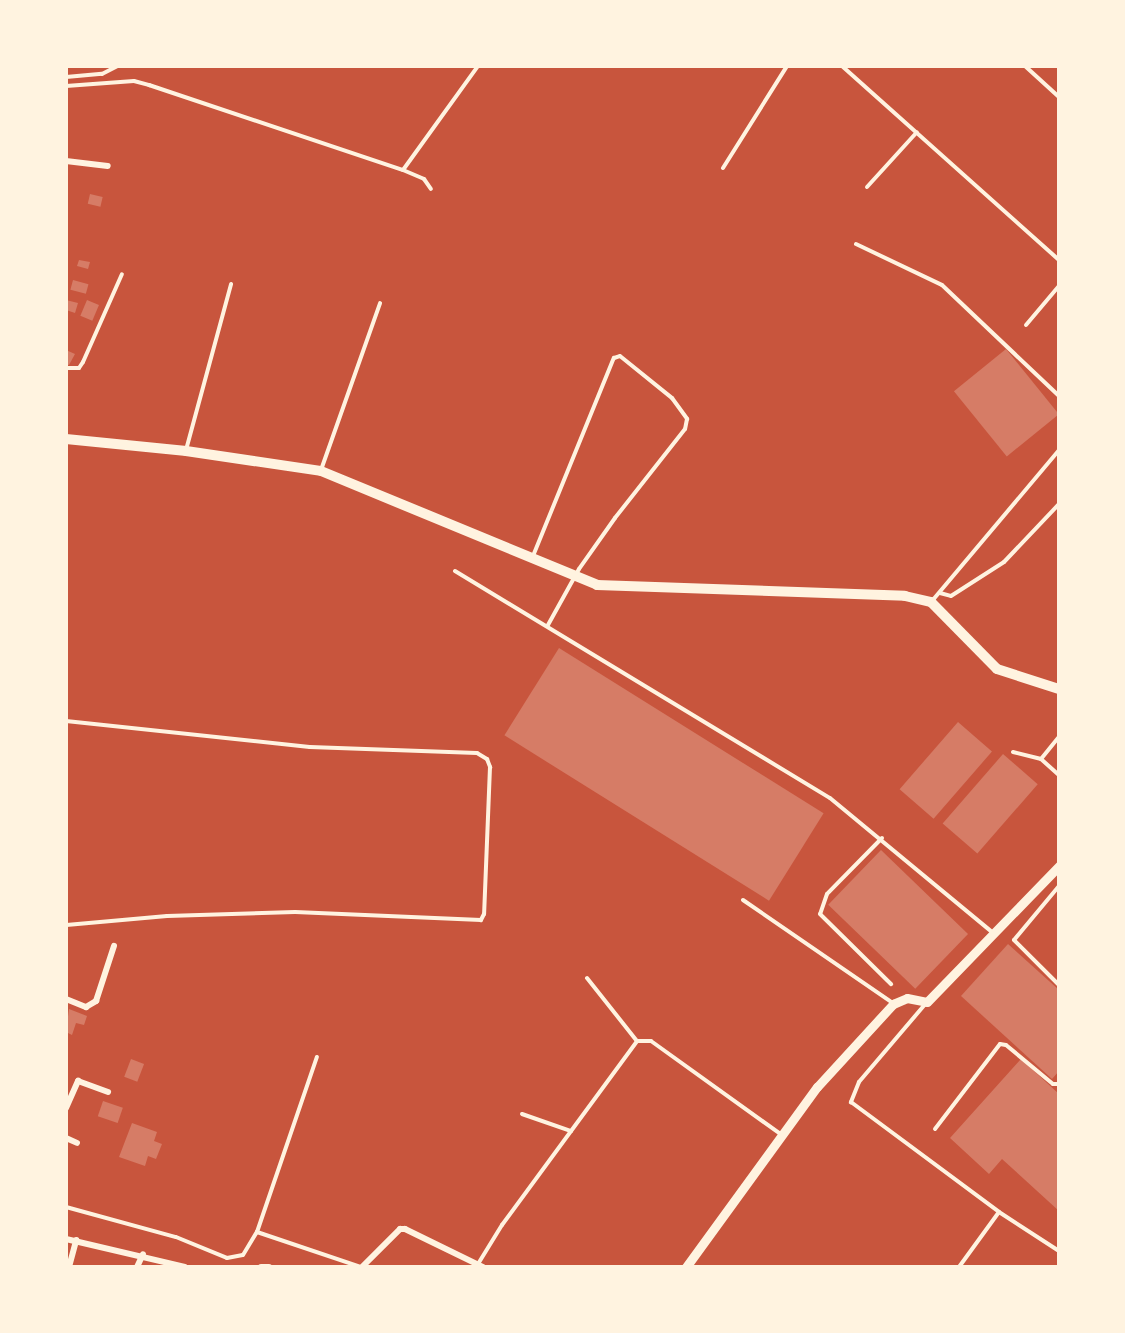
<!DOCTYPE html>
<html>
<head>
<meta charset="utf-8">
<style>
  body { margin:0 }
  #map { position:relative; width:1125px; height:1333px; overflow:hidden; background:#c8553d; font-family:"PT Sans Narrow",sans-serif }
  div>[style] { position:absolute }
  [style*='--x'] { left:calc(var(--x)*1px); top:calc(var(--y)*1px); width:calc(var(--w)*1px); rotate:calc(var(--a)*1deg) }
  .building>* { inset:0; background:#d67c66; transform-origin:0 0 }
  .service>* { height:4px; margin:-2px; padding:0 2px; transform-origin:2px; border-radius:2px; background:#fff3e0 }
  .minor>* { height:6px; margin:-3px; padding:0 3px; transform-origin:3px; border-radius:3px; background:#fff3e0 }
  .tertiary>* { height:9px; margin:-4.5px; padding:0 4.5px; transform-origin:4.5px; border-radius:4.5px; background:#fff3e0 }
  .secondary>* { height:10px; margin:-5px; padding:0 5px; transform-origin:5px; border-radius:5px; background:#fff3e0 }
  span { translate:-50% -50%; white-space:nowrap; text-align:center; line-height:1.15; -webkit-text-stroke:4.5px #fff3e0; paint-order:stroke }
  .frame { position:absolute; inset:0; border:68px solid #fff3e0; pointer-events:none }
</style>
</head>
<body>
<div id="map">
  <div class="building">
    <div style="left:90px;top:194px;width:13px;height:10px;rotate:13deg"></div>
    <div style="clip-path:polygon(79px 260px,90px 262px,88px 269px,77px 266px)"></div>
    <div style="left:73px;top:280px;width:16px;height:10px;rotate:15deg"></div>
    <div style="clip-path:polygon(66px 300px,78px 303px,75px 313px,66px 310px)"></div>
    <div style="left:87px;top:300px;width:13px;height:17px;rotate:23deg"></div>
    <div style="left:1006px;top:349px;width:84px;height:67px;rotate:51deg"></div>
    <div style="clip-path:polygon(66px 350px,75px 354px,69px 365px,66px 364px)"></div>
    <div style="left:559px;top:648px;width:312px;height:103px;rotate:32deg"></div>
    <div style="left:958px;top:722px;width:45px;height:89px;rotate:41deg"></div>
    <div style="left:1003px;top:754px;width:46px;height:92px;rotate:41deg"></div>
    <div style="left:881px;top:850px;width:121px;height:76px;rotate:44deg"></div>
    <div style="clip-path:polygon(1008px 944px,1059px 990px,1059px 1071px,1052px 1079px,961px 996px)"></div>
    <div style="clip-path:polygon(69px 1009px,87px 1016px,84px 1025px,76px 1023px,72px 1035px,66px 1032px)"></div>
    <div style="left:131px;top:1059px;width:14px;height:19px;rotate:21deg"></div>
    <div style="clip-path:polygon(1021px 1059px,1059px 1094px,1059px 1211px,1002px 1159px,989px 1174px,950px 1138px)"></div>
    <div style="left:103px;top:1101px;width:21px;height:16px;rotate:19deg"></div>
    <div style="clip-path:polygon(132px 1123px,157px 1132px,154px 1141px,162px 1144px,156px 1159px,148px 1156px,145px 1166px,119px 1157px)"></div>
  </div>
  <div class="service">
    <div style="--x:842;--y:66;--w:291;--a:41.8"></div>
    <div style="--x:1025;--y:66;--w:46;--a:42.4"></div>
    <div style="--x:66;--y:77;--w:36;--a:-5"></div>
    <div style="--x:102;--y:74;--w:18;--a:-27"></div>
    <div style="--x:66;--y:86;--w:68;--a:-4.2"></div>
    <div style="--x:134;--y:81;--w:16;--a:15"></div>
    <div style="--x:149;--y:85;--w:268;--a:18.5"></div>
    <div style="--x:403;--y:170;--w:23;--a:23"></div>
    <div style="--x:424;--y:179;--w:12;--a:55"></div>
    <div style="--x:723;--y:168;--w:120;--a:-57.9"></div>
    <div style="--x:403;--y:170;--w:128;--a:-54.2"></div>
    <div style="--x:867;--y:187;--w:74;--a:-47.7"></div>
    <div style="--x:856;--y:244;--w:95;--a:25.5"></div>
    <div style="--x:942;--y:285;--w:161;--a:43.5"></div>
    <div style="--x:1026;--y:325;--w:51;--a:-49.8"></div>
    <div style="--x:66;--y:368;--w:13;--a:0"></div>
    <div style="--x:79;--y:368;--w:7;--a:-56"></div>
    <div style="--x:83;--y:362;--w:96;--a:-66.1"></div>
    <div style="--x:186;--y:450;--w:172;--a:-74.8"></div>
    <div style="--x:321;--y:470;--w:177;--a:-70.5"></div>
    <div style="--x:533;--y:556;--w:214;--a:-67.8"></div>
    <div style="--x:614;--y:358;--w:6;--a:-18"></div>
    <div style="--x:620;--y:356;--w:67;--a:38.9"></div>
    <div style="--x:672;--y:398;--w:26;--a:54"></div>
    <div style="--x:687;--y:419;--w:10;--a:101"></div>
    <div style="--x:685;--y:429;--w:113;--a:128.2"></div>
    <div style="--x:615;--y:518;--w:62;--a:125.2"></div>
    <div style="--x:579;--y:569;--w:64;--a:119"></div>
    <div style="--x:455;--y:571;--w:438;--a:31.2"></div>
    <div style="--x:830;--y:798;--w:212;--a:39.6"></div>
    <div style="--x:940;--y:593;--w:11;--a:15"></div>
    <div style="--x:951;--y:596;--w:63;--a:-32.7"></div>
    <div style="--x:1004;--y:562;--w:80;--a:-46.5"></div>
    <div style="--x:932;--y:601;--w:197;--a:-49.9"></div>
    <div style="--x:66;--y:721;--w:245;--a:6.1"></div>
    <div style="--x:310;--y:747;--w:167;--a:2.1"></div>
    <div style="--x:477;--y:753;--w:12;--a:31"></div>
    <div style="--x:487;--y:759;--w:9;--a:69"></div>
    <div style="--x:490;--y:767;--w:147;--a:92.3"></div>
    <div style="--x:484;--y:914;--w:7;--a:117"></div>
    <div style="--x:481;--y:920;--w:186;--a:-177.5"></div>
    <div style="--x:295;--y:912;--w:128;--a:178.2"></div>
    <div style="--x:167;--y:916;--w:101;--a:174.9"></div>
    <div style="--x:1013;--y:752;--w:29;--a:14"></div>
    <div style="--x:1041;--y:759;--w:24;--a:42"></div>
    <div style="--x:1041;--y:759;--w:28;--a:-51"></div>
    <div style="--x:882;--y:838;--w:78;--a:134.5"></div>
    <div style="--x:827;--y:894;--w:21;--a:109"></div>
    <div style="--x:820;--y:914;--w:100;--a:44.6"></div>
    <div style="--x:1059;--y:886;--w:70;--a:129.8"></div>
    <div style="--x:1014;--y:940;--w:64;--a:45"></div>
    <div style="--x:743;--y:900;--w:182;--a:34.5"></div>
    <div style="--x:587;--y:978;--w:80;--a:51.6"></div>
    <div style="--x:927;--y:1002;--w:105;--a:130.4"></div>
    <div style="--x:859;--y:1082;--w:22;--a:112"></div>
    <div style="--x:851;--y:1102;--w:184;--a:36.6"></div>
    <div style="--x:999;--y:1212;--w:72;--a:33"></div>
    <div style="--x:522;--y:1114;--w:52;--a:19.1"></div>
    <div style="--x:935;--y:1129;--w:107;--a:-52.6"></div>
    <div style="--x:1000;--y:1044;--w:6;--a:9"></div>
    <div style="--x:1006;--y:1045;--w:61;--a:39.7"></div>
    <div style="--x:1053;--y:1084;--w:6;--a:0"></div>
    <div style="--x:66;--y:1207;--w:114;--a:15.3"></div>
    <div style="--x:176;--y:1237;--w:55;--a:22.4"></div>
    <div style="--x:227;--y:1258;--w:16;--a:-11"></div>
    <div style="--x:243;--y:1255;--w:27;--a:-59"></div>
    <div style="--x:257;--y:1232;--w:185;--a:-71.1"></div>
    <div style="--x:257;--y:1232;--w:110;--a:18.6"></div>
    <div style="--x:478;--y:1264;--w:46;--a:-58.4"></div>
    <div style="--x:502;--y:1225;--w:228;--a:-53.7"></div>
    <div style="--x:637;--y:1041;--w:14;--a:0"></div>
    <div style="--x:651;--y:1041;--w:161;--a:35.7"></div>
    <div style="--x:959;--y:1267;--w:68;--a:-54"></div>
  </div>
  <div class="minor">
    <div style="--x:66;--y:161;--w:42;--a:6.8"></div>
    <div style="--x:66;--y:999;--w:22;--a:22"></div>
    <div style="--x:86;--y:1007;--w:12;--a:-31"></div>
    <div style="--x:96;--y:1001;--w:58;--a:-71.9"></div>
    <div style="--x:66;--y:1108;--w:30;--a:-66"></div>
    <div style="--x:78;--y:1081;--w:32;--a:20"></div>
    <div style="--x:66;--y:1138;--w:12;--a:24"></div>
    <div style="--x:66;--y:1239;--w:122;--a:13.2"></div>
    <div style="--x:69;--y:1267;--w:28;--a:-75"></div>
    <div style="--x:137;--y:1267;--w:14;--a:-65"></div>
    <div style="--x:261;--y:1267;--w:8;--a:0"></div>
    <div style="--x:362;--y:1267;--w:54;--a:-45"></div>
    <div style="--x:400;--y:1229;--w:5;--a:0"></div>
    <div style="--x:405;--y:1229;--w:87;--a:26"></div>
  </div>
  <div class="tertiary">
    <div style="--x:686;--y:1267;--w:223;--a:-54"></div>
    <div style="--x:817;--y:1087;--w:113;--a:-47.5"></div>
    <div style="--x:893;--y:1004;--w:15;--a:-23"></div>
    <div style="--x:907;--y:998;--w:20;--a:11"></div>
    <div style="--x:927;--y:1002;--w:190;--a:-45.9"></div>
  </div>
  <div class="secondary">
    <div style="--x:66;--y:439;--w:121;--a:5.7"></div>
    <div style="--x:186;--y:451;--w:136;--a:8.4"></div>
    <div style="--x:321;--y:471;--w:299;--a:22.4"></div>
    <div style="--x:597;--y:585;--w:308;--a:2"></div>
    <div style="--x:905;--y:596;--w:27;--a:13"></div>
    <div style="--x:931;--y:602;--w:94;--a:45.4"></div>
    <div style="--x:997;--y:669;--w:65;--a:17.9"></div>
  </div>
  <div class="frame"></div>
</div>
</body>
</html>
